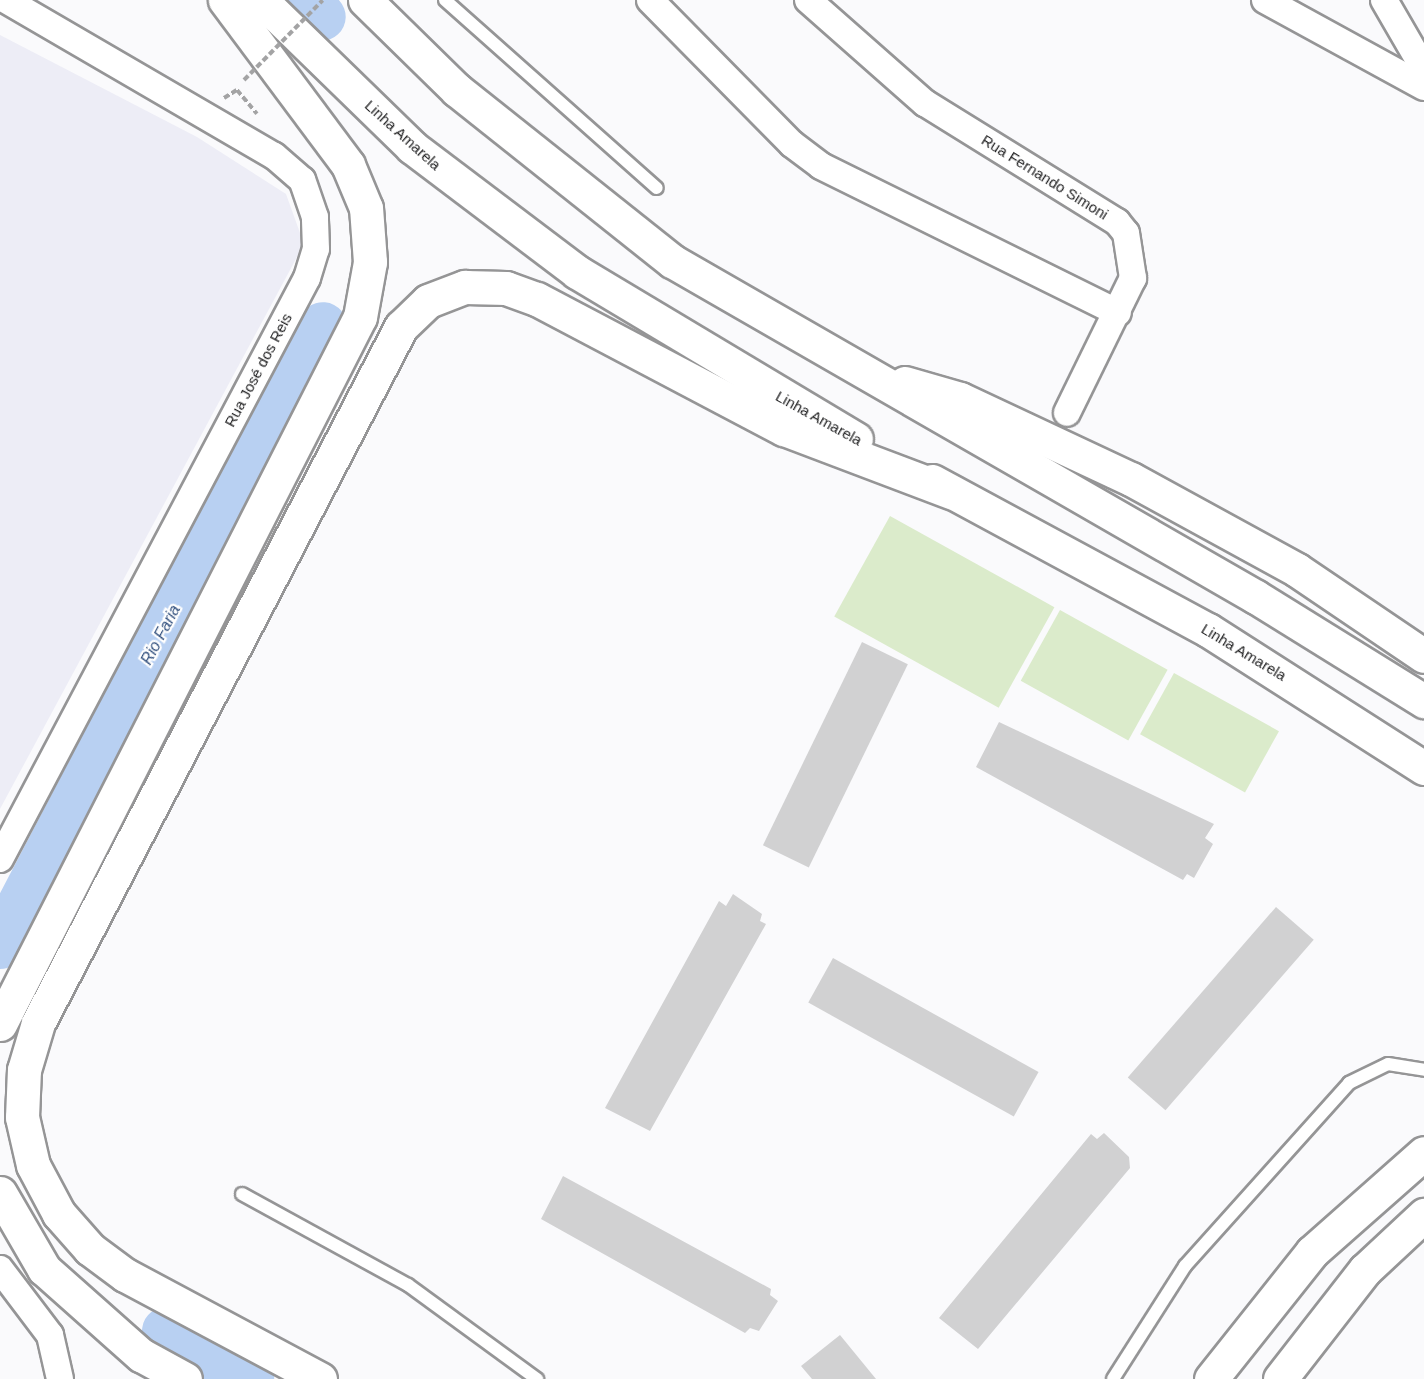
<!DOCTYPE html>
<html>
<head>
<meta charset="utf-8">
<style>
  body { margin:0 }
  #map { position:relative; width:1424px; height:1379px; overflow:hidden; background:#fafafc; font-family:Helvetica,sans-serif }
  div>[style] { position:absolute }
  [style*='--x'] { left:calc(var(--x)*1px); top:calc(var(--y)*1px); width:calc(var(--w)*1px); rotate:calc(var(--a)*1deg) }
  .built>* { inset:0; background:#ededf6 }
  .green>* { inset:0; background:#dbebcb; transform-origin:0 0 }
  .river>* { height:48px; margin:-24px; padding:0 24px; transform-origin:24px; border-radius:24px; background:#b8d0f2 }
  .building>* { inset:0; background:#d1d1d2; transform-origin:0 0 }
  .path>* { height:4px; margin-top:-2px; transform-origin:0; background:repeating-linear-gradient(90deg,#a3a3a4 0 6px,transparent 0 9px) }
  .roads { filter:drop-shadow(2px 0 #959596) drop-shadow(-2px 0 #959596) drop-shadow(0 2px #959596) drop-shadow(0 -2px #959596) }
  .lane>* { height:12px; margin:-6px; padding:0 6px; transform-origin:6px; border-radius:6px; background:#fff }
  .street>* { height:26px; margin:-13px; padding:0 13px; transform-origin:13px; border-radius:13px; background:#fff }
  .primary>* { height:33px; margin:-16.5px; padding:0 16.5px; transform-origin:16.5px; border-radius:16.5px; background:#fff }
  .highway>* { height:33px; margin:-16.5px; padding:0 16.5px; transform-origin:16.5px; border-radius:16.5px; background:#fff }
  .path-bridge>* { height:4px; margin-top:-2px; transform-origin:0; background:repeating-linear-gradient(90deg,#a3a3a4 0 6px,transparent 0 9px) }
  span { translate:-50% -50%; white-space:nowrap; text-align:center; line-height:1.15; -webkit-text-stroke:4.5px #fff; paint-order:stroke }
  .street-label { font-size:15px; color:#212122 }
  .water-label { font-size:16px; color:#32507e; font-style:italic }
</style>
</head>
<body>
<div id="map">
  <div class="built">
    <div style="clip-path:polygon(0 35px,197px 137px,286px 194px,304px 244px,0 809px)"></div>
  </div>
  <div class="green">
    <div style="left:890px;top:516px;width:188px;height:115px;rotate:29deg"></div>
    <div style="left:1060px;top:610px;width:123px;height:81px;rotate:29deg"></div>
    <div style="left:1174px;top:673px;width:120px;height:70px;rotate:29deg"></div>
  </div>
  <div class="river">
    <div style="--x:306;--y:0;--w:23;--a:47"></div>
    <div style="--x:0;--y:945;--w:698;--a:-62.44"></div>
    <div style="--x:166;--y:1331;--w:97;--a:29.7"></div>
  </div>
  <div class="building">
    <div style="left:862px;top:642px;width:51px;height:226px;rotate:26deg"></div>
    <div style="clip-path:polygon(999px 722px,1214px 824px,1205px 838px,1213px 844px,1194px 878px,1187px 874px,1183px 880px,976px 767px)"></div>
    <div style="clip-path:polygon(733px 894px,762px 914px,760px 921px,766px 924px,650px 1131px,605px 1108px,719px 901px,726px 906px)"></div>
    <div style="left:1276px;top:907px;width:50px;height:226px;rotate:41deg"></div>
    <div style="left:833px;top:958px;width:235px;height:51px;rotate:29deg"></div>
    <div style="clip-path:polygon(1104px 1133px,1129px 1157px,1130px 1168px,978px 1349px,939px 1318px,1091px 1134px,1097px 1139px)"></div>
    <div style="clip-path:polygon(563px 1176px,771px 1289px,770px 1295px,778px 1301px,759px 1331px,750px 1328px,745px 1333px,541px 1219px)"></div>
    <div style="clip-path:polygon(840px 1335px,876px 1379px,812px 1379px,801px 1366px)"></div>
  </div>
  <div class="path">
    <div style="--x:224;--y:98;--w:15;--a:-32"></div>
    <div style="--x:237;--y:90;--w:31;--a:50"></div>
  </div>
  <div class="roads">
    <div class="lane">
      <div style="--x:445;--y:0;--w:283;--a:41.6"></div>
      <div style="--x:242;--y:1194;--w:189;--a:28.7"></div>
      <div style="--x:408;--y:1285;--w:160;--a:36.1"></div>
      <div style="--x:1113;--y:1379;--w:134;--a:-57.5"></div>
      <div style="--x:1185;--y:1266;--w:246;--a:-48.1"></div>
      <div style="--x:1349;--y:1083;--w:43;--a:-26"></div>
      <div style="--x:1388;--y:1064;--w:36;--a:9"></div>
    </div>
    <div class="street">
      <div style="--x:650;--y:0;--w:202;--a:45.4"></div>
      <div style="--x:792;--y:144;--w:36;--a:37"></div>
      <div style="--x:821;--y:166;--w:331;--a:26.3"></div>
      <div style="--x:808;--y:0;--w:156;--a:41.4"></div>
      <div style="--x:925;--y:103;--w:226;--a:31.8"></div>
      <div style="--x:1117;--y:222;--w:14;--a:51"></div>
      <div style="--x:1126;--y:233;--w:46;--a:81.2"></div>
      <div style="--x:1133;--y:278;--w:150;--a:116.1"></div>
      <div style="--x:1265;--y:0;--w:181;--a:28.7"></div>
      <div style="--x:1384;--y:0;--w:80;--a:59.9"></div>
      <div style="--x:0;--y:859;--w:657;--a:-62.15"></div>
      <div style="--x:307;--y:278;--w:30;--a:-73"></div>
      <div style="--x:316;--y:249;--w:32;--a:-92"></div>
      <div style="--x:315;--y:217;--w:39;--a:-109"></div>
      <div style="--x:302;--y:180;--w:37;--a:-139"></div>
      <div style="--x:274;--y:156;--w:310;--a:-149.8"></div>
      <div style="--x:0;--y:1269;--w:83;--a:52.9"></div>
      <div style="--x:50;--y:1335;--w:45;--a:77.2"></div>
    </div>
    <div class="primary">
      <div style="--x:1211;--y:1379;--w:162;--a:-51.5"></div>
      <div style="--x:1312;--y:1252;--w:149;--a:-41.5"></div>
      <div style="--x:1280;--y:1379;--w:138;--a:-52.1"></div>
      <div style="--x:1365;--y:1270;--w:81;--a:-43"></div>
    </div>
    <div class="highway">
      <div style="--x:261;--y:0;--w:211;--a:44.2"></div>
      <div style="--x:412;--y:147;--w:207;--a:37.1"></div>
      <div style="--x:577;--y:272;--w:325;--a:30.9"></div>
      <div style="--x:365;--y:0;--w:129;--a:44.4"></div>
      <div style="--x:457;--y:90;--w:275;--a:38.5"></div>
      <div style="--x:672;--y:261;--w:674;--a:29.91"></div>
      <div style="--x:1256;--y:597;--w:198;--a:31.8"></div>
      <div style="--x:905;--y:383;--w:57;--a:16.2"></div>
      <div style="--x:960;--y:399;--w:189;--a:25.1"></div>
      <div style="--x:1131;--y:479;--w:189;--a:28.7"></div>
      <div style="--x:1297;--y:570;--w:153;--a:34.1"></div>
      <div style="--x:932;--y:481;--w:314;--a:28.4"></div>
      <div style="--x:1208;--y:630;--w:256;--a:32.6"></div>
      <div style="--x:0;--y:1024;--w:793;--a:-63.02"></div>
      <div style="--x:360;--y:317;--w:56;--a:-79.7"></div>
      <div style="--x:370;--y:262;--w:54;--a:-94.2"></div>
      <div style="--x:366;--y:208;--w:47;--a:-112.7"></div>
      <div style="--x:348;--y:165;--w:206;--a:-126.7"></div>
      <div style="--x:0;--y:1193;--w:88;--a:59.9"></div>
      <div style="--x:44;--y:1269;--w:130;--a:41.6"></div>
      <div style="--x:141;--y:1355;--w:50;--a:28.6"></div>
      <div style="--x:320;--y:1379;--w:221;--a:-151.9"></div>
      <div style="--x:125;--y:1275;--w:44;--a:-143.4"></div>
      <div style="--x:90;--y:1249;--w:47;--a:-131.5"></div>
      <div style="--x:59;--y:1214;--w:55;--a:-118"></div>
      <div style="--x:33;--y:1165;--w:49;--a:-102.9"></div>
      <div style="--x:22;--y:1117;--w:47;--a:-87.6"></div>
      <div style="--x:24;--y:1070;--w:49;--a:-73.4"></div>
      <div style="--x:38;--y:1023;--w:785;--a:-62.46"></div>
      <div style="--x:401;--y:327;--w:37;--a:-44"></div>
      <div style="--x:428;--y:301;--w:40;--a:-21"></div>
      <div style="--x:465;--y:287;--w:41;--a:1.4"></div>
      <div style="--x:506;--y:288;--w:33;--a:20"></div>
      <div style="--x:537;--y:299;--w:279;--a:27.8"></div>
      <div style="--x:784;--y:429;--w:178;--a:20.7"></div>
    </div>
  </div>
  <div class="path-bridge">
    <div style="--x:244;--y:80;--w:112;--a:-45.4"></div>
  </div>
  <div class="street-label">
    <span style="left:403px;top:135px;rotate:42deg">Linha Amarela</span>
    <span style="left:1045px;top:177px;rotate:32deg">Rua Fernando Simoni</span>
    <span style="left:258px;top:370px;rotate:-62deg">Rua José dos Reis</span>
    <span style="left:819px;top:418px;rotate:29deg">Linha Amarela</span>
    <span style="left:1244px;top:652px;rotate:31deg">Linha Amarela</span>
  </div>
  <div class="water-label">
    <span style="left:161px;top:635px;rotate:-62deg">Rio Faria</span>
  </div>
</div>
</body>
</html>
